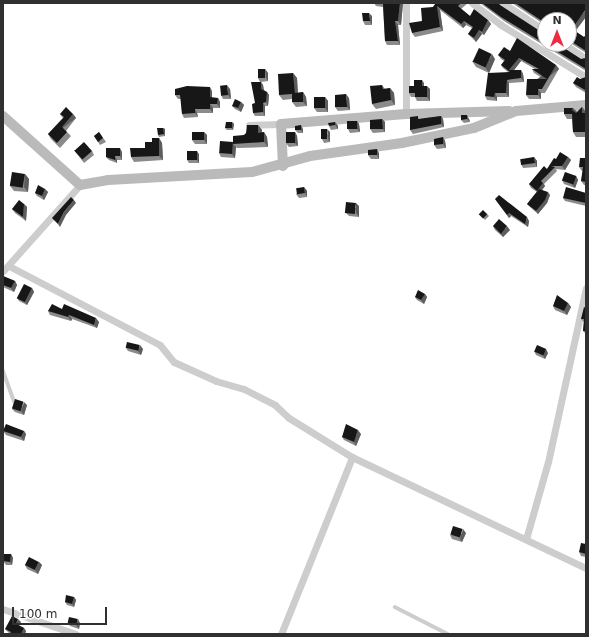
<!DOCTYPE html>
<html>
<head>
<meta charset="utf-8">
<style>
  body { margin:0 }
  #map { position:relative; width:589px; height:637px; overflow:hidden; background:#fff; font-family:"DejaVu Sans",sans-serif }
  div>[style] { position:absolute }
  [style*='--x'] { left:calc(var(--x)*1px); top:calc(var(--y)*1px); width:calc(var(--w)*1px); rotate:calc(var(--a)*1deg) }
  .lane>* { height:3.5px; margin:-1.75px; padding:0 1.75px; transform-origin:1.75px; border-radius:1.75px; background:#cdcdcd }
  .street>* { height:7px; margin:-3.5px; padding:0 3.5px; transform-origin:3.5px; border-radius:3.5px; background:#cdcdcd }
  .secondary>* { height:10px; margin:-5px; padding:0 5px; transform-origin:5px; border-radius:5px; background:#bababa }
  .wall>* { inset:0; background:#8b8b8b }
  .shaded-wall>* { inset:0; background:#5d5d5d; transform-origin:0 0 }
  .building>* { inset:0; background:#171717; transform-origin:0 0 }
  span { translate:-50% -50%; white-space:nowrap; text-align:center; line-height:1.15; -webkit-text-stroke:4px #fff; paint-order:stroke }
  .frame { position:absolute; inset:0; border:4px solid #303030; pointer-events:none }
  .north { position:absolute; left:537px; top:12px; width:40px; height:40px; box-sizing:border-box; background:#fff; border:1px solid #acacac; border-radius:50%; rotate:0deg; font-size:11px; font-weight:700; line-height:16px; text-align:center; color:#303030 }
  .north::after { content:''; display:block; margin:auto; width:14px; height:18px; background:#f02943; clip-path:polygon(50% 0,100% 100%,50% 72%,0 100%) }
  .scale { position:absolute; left:12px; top:607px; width:95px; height:18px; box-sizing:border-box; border:2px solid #303030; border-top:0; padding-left:5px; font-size:12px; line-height:14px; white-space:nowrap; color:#303030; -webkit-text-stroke:3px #fff; paint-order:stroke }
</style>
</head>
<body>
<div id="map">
  <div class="lane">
    <div style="--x:3;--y:370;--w:33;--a:70"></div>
    <div style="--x:395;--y:607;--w:59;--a:27"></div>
  </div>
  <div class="street">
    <div style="--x:406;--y:3;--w:111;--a:90"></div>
    <div style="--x:472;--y:3;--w:36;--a:37"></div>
    <div style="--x:501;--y:25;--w:100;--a:31.5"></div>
    <div style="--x:503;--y:3;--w:50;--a:33.7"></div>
    <div style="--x:564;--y:44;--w:27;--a:34"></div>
    <div style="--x:249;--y:125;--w:32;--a:-2"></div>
    <div style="--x:9;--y:266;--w:170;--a:27.6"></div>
    <div style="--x:160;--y:345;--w:22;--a:51"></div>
    <div style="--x:174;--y:362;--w:46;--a:24.3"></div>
    <div style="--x:216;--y:381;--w:29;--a:16"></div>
    <div style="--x:244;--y:389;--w:35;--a:27"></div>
    <div style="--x:275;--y:405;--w:19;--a:43"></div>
    <div style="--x:289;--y:418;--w:74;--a:31.8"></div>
    <div style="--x:352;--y:457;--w:259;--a:25.4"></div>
    <div style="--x:3;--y:271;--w:115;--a:-48.2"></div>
    <div style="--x:526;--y:539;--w:80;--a:-74.1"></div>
    <div style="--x:548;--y:462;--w:178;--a:-77.7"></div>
    <div style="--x:3;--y:609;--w:77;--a:18.9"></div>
    <div style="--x:281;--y:634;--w:191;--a:-68.1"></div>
  </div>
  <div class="secondary">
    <div style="--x:3;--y:116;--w:103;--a:41.9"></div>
    <div style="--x:80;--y:185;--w:28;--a:-10"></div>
    <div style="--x:108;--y:180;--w:144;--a:-3.2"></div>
    <div style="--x:252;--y:172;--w:60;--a:-15.4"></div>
    <div style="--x:310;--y:156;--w:93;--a:-8"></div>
    <div style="--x:402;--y:143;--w:74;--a:-11.8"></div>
    <div style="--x:474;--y:128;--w:45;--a:-22"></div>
    <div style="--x:516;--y:111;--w:70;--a:-4.9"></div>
    <div style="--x:283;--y:166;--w:42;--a:-92.7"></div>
    <div style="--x:281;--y:124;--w:125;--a:-4.6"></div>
    <div style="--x:406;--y:114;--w:103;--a:-1.7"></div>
  </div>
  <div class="wall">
    <div style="clip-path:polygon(374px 3px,403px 3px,401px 25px,398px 25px,400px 45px,387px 45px,385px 41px,383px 7px,376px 6px)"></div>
    <div style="clip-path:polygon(436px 3px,468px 3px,461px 9px,470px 16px,488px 20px,491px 24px,484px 35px,482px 34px,476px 42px,468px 34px,472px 28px,466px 25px,463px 28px,440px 10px,443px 31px,415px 37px,412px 33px)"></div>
    <div style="clip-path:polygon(480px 3px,500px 3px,500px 5px,545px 44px,560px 44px,560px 46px,581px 59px,586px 58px,586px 71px,504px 21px)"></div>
    <div style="clip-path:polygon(512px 3px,586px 3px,576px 32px,584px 37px,586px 35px,586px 53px,569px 42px,569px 20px,545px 20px,545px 25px)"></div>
    <div style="clip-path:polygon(372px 16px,372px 25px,365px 25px,363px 21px)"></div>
    <div style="clip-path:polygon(510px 51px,556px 65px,559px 69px,545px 93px,541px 93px,541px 99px,529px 99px,526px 95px,544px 79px,534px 73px,532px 69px,535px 69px,521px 61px,514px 70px,521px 70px,523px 74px,524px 82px,509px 83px,509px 97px,497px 97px,497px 101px,487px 100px,485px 96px,508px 72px,503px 68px,501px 65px,504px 61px,501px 59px,498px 55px)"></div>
    <div style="clip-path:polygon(495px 59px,489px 73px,476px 67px,472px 61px)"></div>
    <div style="clip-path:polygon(265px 69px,268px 73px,268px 81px,261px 82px,263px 85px,264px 90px,267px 92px,269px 95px,268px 106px,265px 106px,265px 116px,255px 116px,253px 113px,260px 82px,258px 78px)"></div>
    <div style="clip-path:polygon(293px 73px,297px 78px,298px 93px,303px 92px,306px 97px,307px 106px,296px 107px,292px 102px,292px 99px,283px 100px,279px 95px)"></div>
    <div style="clip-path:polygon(586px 77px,586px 93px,576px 87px,573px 83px)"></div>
    <div style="clip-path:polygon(424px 83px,424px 86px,430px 89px,430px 101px,417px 101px,415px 97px,411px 97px,409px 93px,414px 86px)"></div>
    <div style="clip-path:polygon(382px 85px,385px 89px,390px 88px,394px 93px,395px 105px,376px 109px,372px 104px)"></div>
    <div style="clip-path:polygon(230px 89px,231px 99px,223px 99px,221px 95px)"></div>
    <div style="clip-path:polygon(212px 91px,212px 98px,218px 98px,220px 102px,220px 108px,213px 108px,213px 113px,197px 113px,198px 117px,184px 118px,182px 114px,181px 99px,178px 99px,175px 95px)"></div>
    <div style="clip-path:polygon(325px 97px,328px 101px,328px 112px,317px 112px,314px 108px)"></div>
    <div style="clip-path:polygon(349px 98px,350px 110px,338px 111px,335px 107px)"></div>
    <div style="clip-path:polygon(241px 102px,244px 105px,241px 112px,235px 109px,232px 106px)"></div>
    <div style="clip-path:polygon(582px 107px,586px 112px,586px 137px,576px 137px,573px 132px,572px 119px,567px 119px,564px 114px,573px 108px,577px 112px)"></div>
    <div style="clip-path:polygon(60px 114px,73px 114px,76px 118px,66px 131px,71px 136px,60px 148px,51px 139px,48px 134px,63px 118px)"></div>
    <div style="clip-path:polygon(461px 115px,469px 119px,470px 122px,464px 123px,461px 120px)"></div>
    <div style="clip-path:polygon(418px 116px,419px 119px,441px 116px,443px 119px,444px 127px,413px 134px,410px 130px)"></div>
    <div style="clip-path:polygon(382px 119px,385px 122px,385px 132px,373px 133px,370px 129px)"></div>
    <div style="clip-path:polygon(357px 121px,359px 124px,360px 132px,350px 133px,348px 129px)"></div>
    <div style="clip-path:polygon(232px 122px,234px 124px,233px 130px,227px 130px,225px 128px)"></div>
    <div style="clip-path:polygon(335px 122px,338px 126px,338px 129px,331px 130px,329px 126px)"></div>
    <div style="clip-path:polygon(258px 125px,262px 130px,262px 132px,264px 132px,267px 137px,268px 147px,237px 148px,236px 147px,235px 158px,221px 157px,219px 153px,233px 142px,244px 135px)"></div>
    <div style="clip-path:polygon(163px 128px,165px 129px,165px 136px,159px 137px,158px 135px)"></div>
    <div style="clip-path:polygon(303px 129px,303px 133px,298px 133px,295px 130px)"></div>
    <div style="clip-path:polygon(99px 132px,106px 142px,100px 145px,94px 136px)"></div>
    <div style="clip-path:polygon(204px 132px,207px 135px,207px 144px,195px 144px,192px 140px)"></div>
    <div style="clip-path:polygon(295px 132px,297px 136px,298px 146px,289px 147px,286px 143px)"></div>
    <div style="clip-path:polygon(330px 132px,330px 142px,324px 143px,322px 139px)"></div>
    <div style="clip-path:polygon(443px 137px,445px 141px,446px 148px,437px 149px,434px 145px)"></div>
    <div style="clip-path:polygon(159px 138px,162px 143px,163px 160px,134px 162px,131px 157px,145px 148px,152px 142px)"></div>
    <div style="clip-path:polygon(74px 150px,92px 151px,94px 155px,84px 163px)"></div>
    <div style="clip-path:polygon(122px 152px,122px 160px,117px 160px,117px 163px,109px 160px,106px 157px)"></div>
    <div style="clip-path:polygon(379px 153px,379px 159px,371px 159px,368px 155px)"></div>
    <div style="clip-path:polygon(199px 154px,199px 163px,189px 163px,187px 160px)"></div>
    <div style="clip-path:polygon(534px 157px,537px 161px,537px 167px,523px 168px,521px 164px)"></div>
    <div style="clip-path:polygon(568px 157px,571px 160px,565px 170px,556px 169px,557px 171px,544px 184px,545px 186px,542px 190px,550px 195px,547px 203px,538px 214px,530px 207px,527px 204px,537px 192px,531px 188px,529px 184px,547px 169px,556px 159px)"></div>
    <div style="clip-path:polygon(586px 158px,586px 185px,584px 185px,581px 181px,583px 171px,582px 171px,579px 167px)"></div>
    <div style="clip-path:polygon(25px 174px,29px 179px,28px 192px,14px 191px,10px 186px)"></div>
    <div style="clip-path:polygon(576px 176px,578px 180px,575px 188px,564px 184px,562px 180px)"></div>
    <div style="clip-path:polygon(304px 187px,307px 191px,307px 197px,299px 198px,296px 194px)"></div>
    <div style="clip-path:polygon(45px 189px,48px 192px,44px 200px,37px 196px,35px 193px)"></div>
    <div style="clip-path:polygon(586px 193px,586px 206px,565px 201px,563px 198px)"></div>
    <div style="clip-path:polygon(495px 199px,529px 221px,528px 227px,511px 216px,509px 218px)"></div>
    <div style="clip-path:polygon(24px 204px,27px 207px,26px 221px,15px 213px,12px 209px)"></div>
    <div style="clip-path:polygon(359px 206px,359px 217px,349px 216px,346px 213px)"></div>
    <div style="clip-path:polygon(479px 214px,487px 214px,489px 216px,485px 220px)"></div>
    <div style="clip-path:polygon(493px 226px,510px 230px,503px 237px,495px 230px)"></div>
    <div style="clip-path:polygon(3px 276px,15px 281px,17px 285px,14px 292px,3px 287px)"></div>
    <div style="clip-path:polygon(32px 288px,34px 292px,27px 305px,19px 301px,17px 298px)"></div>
    <div style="clip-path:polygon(425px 294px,427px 297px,424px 304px,417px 300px,415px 297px)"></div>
    <div style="clip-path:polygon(568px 303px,571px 307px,567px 315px,555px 310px,553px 306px)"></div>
    <div style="clip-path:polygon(586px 308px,586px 334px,583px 331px,584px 322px,581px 319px)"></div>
    <div style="clip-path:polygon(62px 309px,99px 322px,97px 328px,72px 319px,71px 321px,50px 315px,48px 311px)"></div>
    <div style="clip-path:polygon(126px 348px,143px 349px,141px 355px,128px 351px)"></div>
    <div style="clip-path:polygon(534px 351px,548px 353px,545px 359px,536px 355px)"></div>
    <div style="clip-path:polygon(27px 405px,24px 415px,15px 412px,12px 409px)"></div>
    <div style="clip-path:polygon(3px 431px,24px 431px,26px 434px,24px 441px,6px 435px)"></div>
    <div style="clip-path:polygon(361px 434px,356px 446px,344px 440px,342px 437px)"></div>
    <div style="clip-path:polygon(466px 533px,462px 542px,452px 539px,450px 535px)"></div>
    <div style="clip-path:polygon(586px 544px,586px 557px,581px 556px,579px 552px)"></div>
    <div style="clip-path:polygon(11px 554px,13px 558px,12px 565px,6px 565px,3px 561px)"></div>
    <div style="clip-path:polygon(39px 562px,42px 565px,38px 574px,27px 569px,25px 565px)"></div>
    <div style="clip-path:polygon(74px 597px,76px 600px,74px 607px,67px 605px,65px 602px)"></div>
    <div style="clip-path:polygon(21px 622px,19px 625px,24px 628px,26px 631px,25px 634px,10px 634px,5px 629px)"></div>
    <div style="clip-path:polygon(68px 623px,80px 623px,79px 629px,70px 626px)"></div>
  </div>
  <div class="shaded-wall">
    <div style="clip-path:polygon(400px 3px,403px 3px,401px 25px,398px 21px)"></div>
    <div style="clip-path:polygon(437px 6px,440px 10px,443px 31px,440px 27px)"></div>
    <div style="clip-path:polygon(586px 9px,586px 17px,574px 33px,572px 29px)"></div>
    <div style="clip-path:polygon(369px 13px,372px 16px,372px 25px,370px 21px)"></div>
    <div style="clip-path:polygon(488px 20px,491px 24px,484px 35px,482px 32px)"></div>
    <div style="clip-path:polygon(395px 21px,398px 25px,400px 45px,398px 41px)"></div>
    <div style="clip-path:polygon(464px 21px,466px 25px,463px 28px,461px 24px)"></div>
    <div style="clip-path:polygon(479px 30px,482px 34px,476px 42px,474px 38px)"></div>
    <div style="clip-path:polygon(492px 54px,495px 59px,489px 73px,485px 67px)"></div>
    <div style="clip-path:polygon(519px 58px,521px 61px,511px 74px,509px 70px)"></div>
    <div style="left:556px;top:65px;width:5px;height:28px;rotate:53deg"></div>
    <div style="clip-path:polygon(265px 69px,268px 73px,268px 81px,266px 78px)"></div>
    <div style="clip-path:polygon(521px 70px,523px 74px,524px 82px,521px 78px)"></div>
    <div style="clip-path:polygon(293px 73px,297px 78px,298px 98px,295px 93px)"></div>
    <div style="clip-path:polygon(422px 80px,424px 83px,424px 89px,422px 86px)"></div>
    <div style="clip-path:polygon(507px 80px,509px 83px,509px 97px,506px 93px)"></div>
    <div style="clip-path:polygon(261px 82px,263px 85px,264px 92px,261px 89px)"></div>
    <div style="clip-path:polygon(227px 85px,230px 89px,231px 99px,228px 95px)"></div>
    <div style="clip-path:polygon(427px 86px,430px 89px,430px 101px,427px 97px)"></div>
    <div style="clip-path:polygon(210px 87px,212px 91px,212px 101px,210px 97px)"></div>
    <div style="clip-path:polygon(390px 88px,394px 93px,395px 105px,391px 100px)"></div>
    <div style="clip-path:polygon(538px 89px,541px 93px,541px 99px,538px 95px)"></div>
    <div style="clip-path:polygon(267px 92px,269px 95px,268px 106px,266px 102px)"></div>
    <div style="clip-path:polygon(303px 92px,306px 97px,307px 106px,303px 102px)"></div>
    <div style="clip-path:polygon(495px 93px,497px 97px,497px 101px,494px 97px)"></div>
    <div style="clip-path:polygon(346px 94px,349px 98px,350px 110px,347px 107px)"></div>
    <div style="clip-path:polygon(325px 97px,328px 101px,328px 112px,325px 108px)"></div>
    <div style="clip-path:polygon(218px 98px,220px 102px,220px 108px,217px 104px)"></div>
    <div style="clip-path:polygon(241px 102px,244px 105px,241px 112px,238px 108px)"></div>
    <div style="clip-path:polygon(263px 103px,265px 106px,265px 116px,263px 112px)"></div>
    <div style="clip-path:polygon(210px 104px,213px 108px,213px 113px,210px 109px)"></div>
    <div style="clip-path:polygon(582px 107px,586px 112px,586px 118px,582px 113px)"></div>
    <div style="clip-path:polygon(573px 108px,577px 112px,575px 115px,572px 110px)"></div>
    <div style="clip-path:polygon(195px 109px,197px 113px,198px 117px,195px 113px)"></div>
    <div style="left:73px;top:114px;width:5px;height:17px;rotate:53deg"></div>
    <div style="clip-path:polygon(467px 115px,469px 119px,470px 122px,467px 119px)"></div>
    <div style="clip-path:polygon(441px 116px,443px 119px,444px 127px,441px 124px)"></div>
    <div style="clip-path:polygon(382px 119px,385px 122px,385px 132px,383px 129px)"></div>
    <div style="clip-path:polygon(357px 121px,359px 124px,360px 132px,357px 129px)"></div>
    <div style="clip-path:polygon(232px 122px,234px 124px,233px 130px,232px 128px)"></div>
    <div style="clip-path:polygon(335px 122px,338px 126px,338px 129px,335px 125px)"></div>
    <div style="clip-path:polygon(258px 125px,262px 130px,261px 137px,258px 133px)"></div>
    <div style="clip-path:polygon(301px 125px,303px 129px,303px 133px,301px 130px)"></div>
    <div style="clip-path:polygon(163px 128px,165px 129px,165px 136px,164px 134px)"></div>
    <div style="clip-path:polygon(327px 129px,330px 132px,330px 142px,328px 139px)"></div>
    <div style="clip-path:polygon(204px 132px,207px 135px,207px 144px,204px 140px)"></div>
    <div style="clip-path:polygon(264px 132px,267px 137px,268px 147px,264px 142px)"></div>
    <div style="clip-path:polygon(295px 132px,297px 136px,298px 146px,295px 143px)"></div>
    <div style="clip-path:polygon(443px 137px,445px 141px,446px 148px,443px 144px)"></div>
    <div style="clip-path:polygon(159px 138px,162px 143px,163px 160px,159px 156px)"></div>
    <div style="clip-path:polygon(233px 142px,233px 144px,236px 147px,235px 158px,232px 154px)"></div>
    <div style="clip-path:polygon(120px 148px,122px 152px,122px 160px,120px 156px)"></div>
    <div style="clip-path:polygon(377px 149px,379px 153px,379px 159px,377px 155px)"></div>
    <div style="clip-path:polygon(197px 151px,199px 154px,199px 163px,197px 160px)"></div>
    <div style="clip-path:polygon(115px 156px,117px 160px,117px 163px,115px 160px)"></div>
    <div style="clip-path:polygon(534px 157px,537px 161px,537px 167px,535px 163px)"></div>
    <div style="clip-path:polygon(568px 157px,571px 160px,565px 170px,562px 166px)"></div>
    <div style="clip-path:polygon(25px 174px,29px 179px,28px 192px,24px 187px)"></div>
    <div style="clip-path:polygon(576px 176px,578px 180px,575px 188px,572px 184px)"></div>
    <div style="clip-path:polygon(543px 183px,545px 186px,539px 194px,537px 191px)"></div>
    <div style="clip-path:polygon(304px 187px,307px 191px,307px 197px,305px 193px)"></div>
    <div style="clip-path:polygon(45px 189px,48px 192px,44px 200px,42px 196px)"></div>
    <div style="clip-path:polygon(548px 192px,550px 195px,547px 203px,538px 214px,536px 211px)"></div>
    <div style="clip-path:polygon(74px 200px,76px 203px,66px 215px,60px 227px,58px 224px,64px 212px)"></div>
    <div style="clip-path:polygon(356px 203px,359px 206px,359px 217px,356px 213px)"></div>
    <div style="clip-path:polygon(24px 204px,27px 207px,26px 221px,23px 217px)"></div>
    <div style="clip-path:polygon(509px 213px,511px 216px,509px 218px,507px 215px)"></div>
    <div style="clip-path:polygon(527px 217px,529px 221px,528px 227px,525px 224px)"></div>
    <div style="clip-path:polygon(507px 226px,510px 230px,503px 237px,501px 234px)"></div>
    <div style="clip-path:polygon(15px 281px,17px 285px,14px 292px,11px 288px)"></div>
    <div style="clip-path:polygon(32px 288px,34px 292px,27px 305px,25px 302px)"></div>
    <div style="clip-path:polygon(425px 294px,427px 297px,424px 304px,421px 300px)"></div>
    <div style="clip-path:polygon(568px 303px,571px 307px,567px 315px,564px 311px)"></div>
    <div style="clip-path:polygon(69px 315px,72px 319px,71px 321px,68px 317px)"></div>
    <div style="clip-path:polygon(96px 318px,99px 322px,97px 328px,94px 325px)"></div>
    <div style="clip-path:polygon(140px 345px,143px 349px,141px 355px,138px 351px)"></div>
    <div style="clip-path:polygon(546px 349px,548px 353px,545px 359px,543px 355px)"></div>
    <div style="clip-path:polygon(24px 402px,27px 405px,24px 415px,21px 411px)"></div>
    <div style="clip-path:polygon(358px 430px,361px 434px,356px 446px,354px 442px)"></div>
    <div style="clip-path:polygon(24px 431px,26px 434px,24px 441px,21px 437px)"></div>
    <div style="clip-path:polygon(463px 529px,466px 533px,462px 542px,460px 539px)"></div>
    <div style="clip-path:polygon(11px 554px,13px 558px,12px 565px,10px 562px)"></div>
    <div style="clip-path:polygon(39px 562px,42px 565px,38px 574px,35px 570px)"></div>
    <div style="clip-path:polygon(74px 597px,76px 600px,74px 607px,72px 604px)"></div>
    <div style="clip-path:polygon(18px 619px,21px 622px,18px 627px,16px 624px)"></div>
    <div style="clip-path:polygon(78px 619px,80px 623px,79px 629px,76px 625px)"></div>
    <div style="clip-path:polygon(24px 628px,26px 631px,25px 634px,21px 634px)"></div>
  </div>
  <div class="building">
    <div style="clip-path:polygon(376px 3px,400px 3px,398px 21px,395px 21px,398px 41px,385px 41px,383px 4px)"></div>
    <div style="clip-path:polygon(436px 3px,461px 3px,458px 6px,470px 16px,474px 9px,488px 20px,482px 32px,479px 30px,474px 38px,468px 34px,473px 27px,464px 21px,461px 24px,437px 6px,440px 27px,412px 33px,409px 23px,422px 21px,421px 8px,433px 7px)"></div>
    <div style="clip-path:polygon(482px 3px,497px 3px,540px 31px,545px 30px,545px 44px,501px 17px)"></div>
    <div style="clip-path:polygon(515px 3px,586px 3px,586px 9px,572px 29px,584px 37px,586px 35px,586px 51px,569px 40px,569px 20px,545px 20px,545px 23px)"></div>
    <div style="clip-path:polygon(362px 13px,369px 13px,370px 21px,363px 21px)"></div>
    <div style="clip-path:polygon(517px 38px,556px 65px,542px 89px,538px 89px,538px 95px,526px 95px,527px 79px,547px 79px,532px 69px,539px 69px,519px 58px,509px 70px,521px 70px,521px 78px,507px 80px,506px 93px,495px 93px,494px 97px,485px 96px,488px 73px,510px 72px,501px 65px,505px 60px,498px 55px,504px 47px,510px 51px)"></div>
    <div style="clip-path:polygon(545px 44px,558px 44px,581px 59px,586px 58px,586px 69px)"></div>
    <div style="left:479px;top:48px;width:14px;height:15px;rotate:25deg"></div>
    <div style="left:258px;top:69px;width:7px;height:9px"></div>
    <div style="clip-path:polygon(293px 73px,295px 93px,303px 92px,303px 102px,292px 102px,292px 94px,279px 95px,278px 74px)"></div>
    <div style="clip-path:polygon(577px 77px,580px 79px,586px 77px,586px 88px,585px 90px,573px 83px)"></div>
    <div style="clip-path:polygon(414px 80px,422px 80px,422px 86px,427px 86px,427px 97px,415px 97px,415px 93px,409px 93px,409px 86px,414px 86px)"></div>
    <div style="clip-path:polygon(251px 82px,261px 82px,261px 89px,267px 92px,266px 102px,263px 103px,263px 112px,253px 113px,252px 104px,255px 103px)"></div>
    <div style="left:227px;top:85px;width:10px;height:7px;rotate:84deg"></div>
    <div style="clip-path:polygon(382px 85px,383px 89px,390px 88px,391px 100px,372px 104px,370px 86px)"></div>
    <div style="clip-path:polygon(187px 86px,210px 87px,210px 97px,218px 98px,217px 104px,210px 104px,210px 109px,195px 109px,195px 113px,182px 114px,180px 95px,175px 95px,175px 89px)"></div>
    <div style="clip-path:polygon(346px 94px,347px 107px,335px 107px,335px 95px)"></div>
    <div style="left:314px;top:97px;width:11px;height:11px"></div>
    <div style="clip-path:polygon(235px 99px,241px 102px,238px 108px,232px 106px)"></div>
    <div style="clip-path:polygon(66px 107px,73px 114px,62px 127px,67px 132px,57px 143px,48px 134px,64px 117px,60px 114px)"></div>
    <div style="clip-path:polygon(582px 107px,582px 113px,586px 113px,586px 132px,573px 132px,572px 114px,564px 114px,564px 108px,573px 108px,572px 110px,576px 113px)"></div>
    <div style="clip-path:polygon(461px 115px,467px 115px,467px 119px,461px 120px)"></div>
    <div style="clip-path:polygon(418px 116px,418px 119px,441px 116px,441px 124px,410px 130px,410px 117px)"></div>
    <div style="clip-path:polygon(382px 119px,383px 129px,370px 129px,370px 120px)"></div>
    <div style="left:347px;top:121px;width:10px;height:8px"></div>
    <div style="clip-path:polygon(226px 122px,232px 122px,232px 128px,225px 128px)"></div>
    <div style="clip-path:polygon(335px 122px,335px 125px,329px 126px,328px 123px)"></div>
    <div style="clip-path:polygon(247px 125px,258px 125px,258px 133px,264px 132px,264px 142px,233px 144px,233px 136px,244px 135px,246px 133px)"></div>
    <div style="clip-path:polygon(301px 125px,301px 130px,295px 130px,295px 126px)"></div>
    <div style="clip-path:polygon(157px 128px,163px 128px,164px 134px,158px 135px)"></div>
    <div style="left:321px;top:129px;width:6px;height:10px"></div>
    <div style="clip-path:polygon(99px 132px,103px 138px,98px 142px,94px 136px)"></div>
    <div style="left:192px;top:132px;width:12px;height:8px"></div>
    <div style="left:295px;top:132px;width:11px;height:9px;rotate:90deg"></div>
    <div style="clip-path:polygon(443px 137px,443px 144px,434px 145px,434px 139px)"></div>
    <div style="clip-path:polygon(152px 138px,159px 138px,159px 156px,131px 157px,130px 148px,145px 148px,145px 142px,152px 142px)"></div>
    <div style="left:220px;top:141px;width:13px;height:12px;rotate:4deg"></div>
    <div style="left:84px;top:142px;width:12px;height:13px;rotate:48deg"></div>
    <div style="clip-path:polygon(106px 148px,120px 148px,120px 156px,115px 156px,115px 160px,106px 157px)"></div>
    <div style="clip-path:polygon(377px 149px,377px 155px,368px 155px,368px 150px)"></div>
    <div style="left:187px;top:151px;width:10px;height:9px"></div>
    <div style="clip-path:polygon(560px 152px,568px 157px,562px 166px,551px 166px,555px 167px,541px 181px,543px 183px,537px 191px,529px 184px,544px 166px,547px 169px,554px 158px,556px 159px)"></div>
    <div style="left:534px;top:157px;width:6px;height:14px;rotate:81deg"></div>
    <div style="clip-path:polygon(580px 158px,586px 158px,586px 182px,581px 181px,583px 167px,579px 167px)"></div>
    <div style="left:12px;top:172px;width:13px;height:14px;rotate:9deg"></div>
    <div style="left:565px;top:172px;width:12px;height:9px;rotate:20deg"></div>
    <div style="clip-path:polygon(38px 185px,45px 189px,42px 196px,35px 193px)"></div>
    <div style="left:304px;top:187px;width:6px;height:8px;rotate:81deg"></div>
    <div style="clip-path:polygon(566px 187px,586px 193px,586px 203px,563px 198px)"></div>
    <div style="clip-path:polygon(539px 189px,548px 192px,545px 200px,536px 211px,527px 204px)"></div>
    <div style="clip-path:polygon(499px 195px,527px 217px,525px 224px,509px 213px,507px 215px,495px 199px)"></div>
    <div style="clip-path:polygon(71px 197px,74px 200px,64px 212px,58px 224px,52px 218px)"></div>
    <div style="clip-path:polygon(19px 200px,24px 204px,23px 217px,12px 209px)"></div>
    <div style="left:346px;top:202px;width:10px;height:11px;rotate:6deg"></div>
    <div style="left:483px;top:210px;width:6px;height:6px;rotate:45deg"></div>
    <div style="clip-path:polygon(499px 219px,507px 226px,501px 234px,493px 226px)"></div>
    <div style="clip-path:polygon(3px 276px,15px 281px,11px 288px,3px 285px)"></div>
    <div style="left:24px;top:284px;width:9px;height:16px;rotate:27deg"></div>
    <div style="clip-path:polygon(418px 290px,425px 294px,421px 300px,415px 297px)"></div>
    <div style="clip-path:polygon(557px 295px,568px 303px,564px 311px,553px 306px)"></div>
    <div style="clip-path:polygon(52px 304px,62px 309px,64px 304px,96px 318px,94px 325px,69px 315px,68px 317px,48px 311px)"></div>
    <div style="clip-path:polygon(584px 307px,586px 308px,586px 331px,583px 331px,584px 319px,581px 319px)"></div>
    <div style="left:127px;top:342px;width:13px;height:6px;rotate:13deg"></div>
    <div style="left:537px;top:345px;width:10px;height:7px;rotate:24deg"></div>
    <div style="left:15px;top:399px;width:9px;height:10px;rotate:18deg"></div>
    <div style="clip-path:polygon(6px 424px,24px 431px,21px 437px,3px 431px)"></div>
    <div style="clip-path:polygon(346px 424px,358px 430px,354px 442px,342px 437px)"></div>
    <div style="left:453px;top:526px;width:10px;height:9px;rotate:17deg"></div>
    <div style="clip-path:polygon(581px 543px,586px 544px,586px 554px,579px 552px)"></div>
    <div style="clip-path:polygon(4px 554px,11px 554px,10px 562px,3px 561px)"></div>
    <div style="left:29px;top:557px;width:11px;height:9px;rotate:27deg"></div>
    <div style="clip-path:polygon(66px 595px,74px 597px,72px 604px,65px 602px)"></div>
    <div style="clip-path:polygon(12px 616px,18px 619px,16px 624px,24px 628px,21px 634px,10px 634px,11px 632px,5px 629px)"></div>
    <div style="left:69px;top:617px;width:9px;height:6px;rotate:13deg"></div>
  </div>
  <div class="frame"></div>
  <div class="north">N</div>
  <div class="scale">100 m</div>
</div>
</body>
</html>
